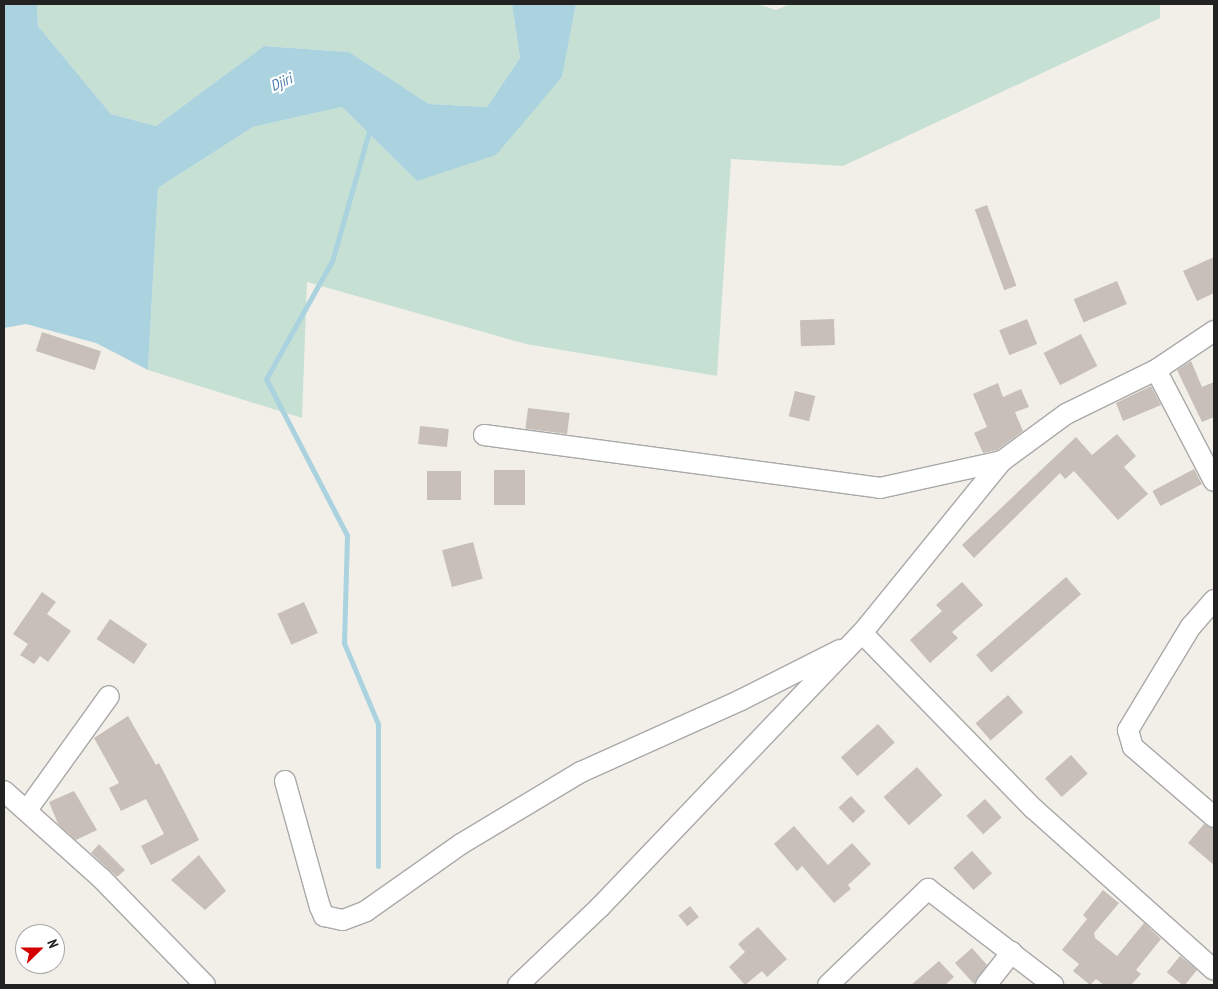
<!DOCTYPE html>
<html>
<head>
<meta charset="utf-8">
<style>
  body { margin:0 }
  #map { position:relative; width:1218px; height:989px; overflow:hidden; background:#f2efe9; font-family:"PT Sans Narrow",sans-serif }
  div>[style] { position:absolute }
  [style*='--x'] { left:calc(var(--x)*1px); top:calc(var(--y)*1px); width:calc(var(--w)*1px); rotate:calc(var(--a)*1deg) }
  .wetland>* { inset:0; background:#c6e0d4 }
  .water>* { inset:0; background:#aad3df }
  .stream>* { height:5px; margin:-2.5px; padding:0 2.5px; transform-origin:2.5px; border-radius:2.5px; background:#aad3df }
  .building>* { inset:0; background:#c7bfb8; transform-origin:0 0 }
  .roads { filter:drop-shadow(1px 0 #a9a9a9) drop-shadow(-1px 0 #a9a9a9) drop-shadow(0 1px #a9a9a9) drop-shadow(0 -1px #a9a9a9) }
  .street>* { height:20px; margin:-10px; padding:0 10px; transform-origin:10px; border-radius:10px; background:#fff }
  span { translate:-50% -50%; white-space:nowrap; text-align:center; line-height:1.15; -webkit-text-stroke:4.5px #fff; paint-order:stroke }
  .water-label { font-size:15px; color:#4a7aab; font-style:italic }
  .frame { position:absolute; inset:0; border:5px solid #222; pointer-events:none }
  .north { position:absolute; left:15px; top:924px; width:50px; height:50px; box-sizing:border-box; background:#fff; border:1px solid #a7a7a7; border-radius:50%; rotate:68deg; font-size:14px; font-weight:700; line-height:20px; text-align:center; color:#222 }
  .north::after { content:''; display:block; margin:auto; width:18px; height:22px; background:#d40000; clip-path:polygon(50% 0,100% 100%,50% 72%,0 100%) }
</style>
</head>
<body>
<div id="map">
  <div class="wetland">
    <div style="clip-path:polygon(37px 4px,512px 4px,520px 58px,487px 107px,429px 104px,349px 52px,264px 46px,156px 126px,111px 114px,38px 26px)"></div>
    <div style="clip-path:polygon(576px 4px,757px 4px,776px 10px,790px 4px,1160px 4px,1160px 18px,843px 166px,731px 159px,717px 376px,526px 344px,307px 282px,302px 418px,148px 370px,158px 188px,253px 127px,342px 107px,417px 181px,562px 77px)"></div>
  </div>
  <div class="water">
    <div style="clip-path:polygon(4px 4px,37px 4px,38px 26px,111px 114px,156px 126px,264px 46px,349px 52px,429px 104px,487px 107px,520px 58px,512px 4px,576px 4px,562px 77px,496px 155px,417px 181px,342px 107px,253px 127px,158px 188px,148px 370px,96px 343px,26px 324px,4px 328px)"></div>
  </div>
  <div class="stream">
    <div style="--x:370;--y:128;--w:138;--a:105.9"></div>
    <div style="--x:332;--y:261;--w:135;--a:119.2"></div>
    <div style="--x:266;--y:379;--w:176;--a:62.6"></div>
    <div style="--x:347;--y:535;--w:108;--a:91.6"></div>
    <div style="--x:344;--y:643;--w:88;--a:67.2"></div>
    <div style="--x:378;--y:724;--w:142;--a:90"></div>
  </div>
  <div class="building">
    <div style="left:987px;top:205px;width:86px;height:13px;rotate:70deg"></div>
    <div style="clip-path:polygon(1214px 257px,1214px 293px,1197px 301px,1183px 271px)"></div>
    <div style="left:1117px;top:281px;width:25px;height:47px;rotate:67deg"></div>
    <div style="left:834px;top:319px;width:26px;height:34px;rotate:88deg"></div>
    <div style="left:1027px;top:319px;width:27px;height:30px;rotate:68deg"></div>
    <div style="left:42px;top:332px;width:62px;height:20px;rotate:18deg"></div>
    <div style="left:1081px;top:334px;width:36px;height:42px;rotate:63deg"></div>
    <div style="clip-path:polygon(1191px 361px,1202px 387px,1214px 382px,1214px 417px,1202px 422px,1177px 370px)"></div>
    <div style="clip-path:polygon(998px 383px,1003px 397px,1021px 389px,1029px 407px,1015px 412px,1023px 431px,997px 450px,983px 453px,974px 433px,987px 427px,973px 394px)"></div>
    <div style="clip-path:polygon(1151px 386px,1161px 405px,1123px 421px,1116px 403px)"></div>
    <div style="left:795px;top:391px;width:21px;height:26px;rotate:14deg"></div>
    <div style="left:528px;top:408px;width:42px;height:21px;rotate:7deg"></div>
    <div style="left:420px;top:426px;width:29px;height:18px;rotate:6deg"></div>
    <div style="clip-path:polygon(1117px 434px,1136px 456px,1124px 467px,1148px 494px,1118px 520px,1074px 471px,1065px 479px,1060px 473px,974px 558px,962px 545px,1076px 437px,1092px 455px)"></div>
    <div style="left:1194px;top:469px;width:17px;height:47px;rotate:62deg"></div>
    <div style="left:494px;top:470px;width:31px;height:35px"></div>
    <div style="left:427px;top:471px;width:34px;height:29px"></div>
    <div style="left:473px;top:542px;width:38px;height:32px;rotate:75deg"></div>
    <div style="left:1066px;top:577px;width:23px;height:119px;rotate:49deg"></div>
    <div style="clip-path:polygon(962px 582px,983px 605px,952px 632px,958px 638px,930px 663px,910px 640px,942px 611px,936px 605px)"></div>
    <div style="clip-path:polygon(42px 592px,56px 602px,47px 614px,71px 631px,48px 662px,40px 656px,34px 664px,20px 655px,28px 644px,13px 634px)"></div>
    <div style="left:304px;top:602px;width:34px;height:29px;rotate:66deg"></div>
    <div style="left:110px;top:619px;width:45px;height:24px;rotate:34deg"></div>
    <div style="left:1008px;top:695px;width:23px;height:43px;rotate:49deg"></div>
    <div style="clip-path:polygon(128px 716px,156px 765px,159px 763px,199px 840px,151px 865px,141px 846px,164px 834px,146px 799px,121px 811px,109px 788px,119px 783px,94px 738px)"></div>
    <div style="left:878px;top:724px;width:25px;height:50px;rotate:48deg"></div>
    <div style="left:1071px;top:755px;width:25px;height:35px;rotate:48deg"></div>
    <div style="left:917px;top:767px;width:38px;height:45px;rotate:48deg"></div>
    <div style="clip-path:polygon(74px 791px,97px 830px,76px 840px,58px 824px,49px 802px)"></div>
    <div style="left:851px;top:796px;width:21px;height:17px;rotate:47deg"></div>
    <div style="left:985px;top:799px;width:25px;height:25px;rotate:48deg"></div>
    <div style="clip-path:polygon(1204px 824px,1214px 829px,1214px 865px,1188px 843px)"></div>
    <div style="clip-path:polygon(794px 826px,828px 865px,852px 843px,871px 864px,848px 885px,851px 889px,834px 903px,802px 866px,797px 871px,774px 844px)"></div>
    <div style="clip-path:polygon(99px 844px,125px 870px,117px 877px,91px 853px)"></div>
    <div style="left:972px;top:851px;width:30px;height:25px;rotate:48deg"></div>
    <div style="clip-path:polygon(199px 855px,226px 891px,205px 910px,171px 880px)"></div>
    <div style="clip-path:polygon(1103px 890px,1119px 903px,1094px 933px,1095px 938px,1117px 956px,1144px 923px,1161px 939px,1136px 970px,1141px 974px,1131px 985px,1104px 985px,1096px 979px,1090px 985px,1073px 971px,1079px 964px,1062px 950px,1087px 919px,1083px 915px)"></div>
    <div style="left:690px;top:906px;width:14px;height:15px;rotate:51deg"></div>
    <div style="clip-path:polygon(758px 927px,787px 959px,767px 977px,762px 971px,745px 985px,729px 967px,745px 952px,738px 944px)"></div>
    <div style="clip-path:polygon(972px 948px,987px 965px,974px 984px,955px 963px)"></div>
    <div style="left:1180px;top:956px;width:22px;height:21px;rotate:39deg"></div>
    <div style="clip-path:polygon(939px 961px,954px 977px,945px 985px,911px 985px)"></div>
  </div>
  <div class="roads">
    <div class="street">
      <div style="--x:1156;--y:370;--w:125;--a:62.4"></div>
      <div style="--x:484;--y:435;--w:400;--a:7.6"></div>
      <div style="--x:880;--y:488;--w:125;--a:-12.5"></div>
      <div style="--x:1214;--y:600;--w:35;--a:131"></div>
      <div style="--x:1191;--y:626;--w:122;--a:121.2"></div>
      <div style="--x:1128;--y:730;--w:18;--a:74"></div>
      <div style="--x:1133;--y:747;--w:107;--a:40.8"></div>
      <div style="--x:862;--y:633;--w:246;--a:45.7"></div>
      <div style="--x:1034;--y:809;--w:241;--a:41.8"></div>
      <div style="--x:285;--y:781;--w:131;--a:74.5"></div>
      <div style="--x:320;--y:907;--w:10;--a:66"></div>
      <div style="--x:324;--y:916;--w:19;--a:12"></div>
      <div style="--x:343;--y:920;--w:25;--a:-21"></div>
      <div style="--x:366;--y:911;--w:116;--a:-35.2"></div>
      <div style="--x:461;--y:844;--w:140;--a:-31"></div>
      <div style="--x:581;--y:772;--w:175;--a:-24.2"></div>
      <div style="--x:741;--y:700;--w:111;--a:-26.8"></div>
      <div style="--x:4;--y:791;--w:130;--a:41.9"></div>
      <div style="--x:101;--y:878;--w:149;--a:45.8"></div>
      <div style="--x:27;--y:810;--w:140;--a:-54.3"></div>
      <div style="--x:518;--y:985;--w:113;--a:-43.6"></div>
      <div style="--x:600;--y:907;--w:379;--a:-46.3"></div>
      <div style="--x:862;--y:633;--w:222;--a:-50.9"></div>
      <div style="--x:1002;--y:461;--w:79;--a:-36.3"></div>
      <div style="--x:1066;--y:414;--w:100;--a:-26.1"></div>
      <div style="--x:1156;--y:370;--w:70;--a:-33.9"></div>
      <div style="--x:828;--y:985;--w:139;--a:-43.8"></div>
      <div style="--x:928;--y:889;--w:158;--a:37.5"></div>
      <div style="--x:986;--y:985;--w:42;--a:-51.8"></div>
    </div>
  </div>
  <div class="water-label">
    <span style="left:281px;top:82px;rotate:-24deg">Djiri</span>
  </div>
  <div class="frame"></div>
  <div class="north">N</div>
</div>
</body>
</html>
